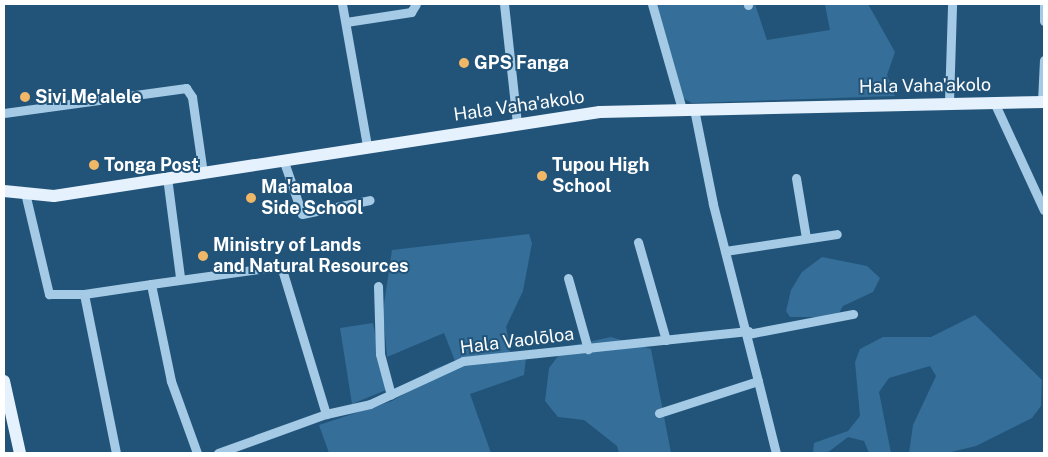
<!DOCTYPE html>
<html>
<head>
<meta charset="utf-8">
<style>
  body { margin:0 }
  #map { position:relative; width:1048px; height:457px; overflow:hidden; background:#22547a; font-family:"Public Sans",sans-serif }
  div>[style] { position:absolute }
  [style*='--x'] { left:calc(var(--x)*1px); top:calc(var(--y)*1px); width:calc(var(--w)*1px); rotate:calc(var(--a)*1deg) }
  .green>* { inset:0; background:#356e98 }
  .minor>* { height:9px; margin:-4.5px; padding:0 4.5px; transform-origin:4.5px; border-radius:4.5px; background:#a4cae5 }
  .major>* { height:12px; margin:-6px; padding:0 6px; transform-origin:6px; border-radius:6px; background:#e5f1fc }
  .dots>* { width:14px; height:14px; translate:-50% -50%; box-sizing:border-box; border:2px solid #22547a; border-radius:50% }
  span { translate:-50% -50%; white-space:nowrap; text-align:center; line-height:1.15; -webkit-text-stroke:4px #22547a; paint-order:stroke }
  .poi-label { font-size:18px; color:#fff; font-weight:700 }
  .left { translate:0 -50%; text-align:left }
  .street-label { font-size:18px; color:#fff }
  .frame { position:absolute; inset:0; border:5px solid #fff; pointer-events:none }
</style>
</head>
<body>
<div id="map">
  <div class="green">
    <div style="clip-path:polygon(656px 4px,755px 4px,767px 40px,830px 30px,825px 5px,868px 4px,895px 52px,887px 75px,895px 96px,692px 103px,683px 98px)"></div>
    <div style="clip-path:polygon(529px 234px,532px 243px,523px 291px,506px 327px,511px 354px,526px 358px,524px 375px,470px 394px,491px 453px,329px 453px,319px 425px,392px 401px,427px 380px,429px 371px,455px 361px,444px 333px,387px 357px,383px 311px,392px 250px)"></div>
    <div style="clip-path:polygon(822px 257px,867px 266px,880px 278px,873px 292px,843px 306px,833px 323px,815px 317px,790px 317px,786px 311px,791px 290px,802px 272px)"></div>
    <div style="clip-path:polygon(975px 315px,1042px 380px,1041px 406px,1032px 418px,976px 446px,947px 453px,909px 453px,913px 425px,936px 376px,930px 366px,889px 378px,879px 392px,891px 453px,869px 453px,864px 441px,848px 437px,827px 453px,813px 453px,814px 443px,848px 431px,860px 416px,855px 362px,860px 349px,883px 337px,931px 337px)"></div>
    <div style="clip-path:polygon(373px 323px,386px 390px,352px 404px,340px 328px)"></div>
    <div style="clip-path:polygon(611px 337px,651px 349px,671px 453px,619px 453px,617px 446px,584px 420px,558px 417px,545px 401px,549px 368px,565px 347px)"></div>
  </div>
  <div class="minor">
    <div style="--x:342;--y:4;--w:144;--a:80"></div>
    <div style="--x:504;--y:4;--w:120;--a:83.8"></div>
    <div style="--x:652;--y:4;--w:109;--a:74.1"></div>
    <div style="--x:748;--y:4;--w:1;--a:90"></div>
    <div style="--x:1044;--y:4;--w:17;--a:90"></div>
    <div style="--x:346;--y:22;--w:66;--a:-8.7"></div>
    <div style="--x:411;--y:12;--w:9;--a:-58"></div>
    <div style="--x:949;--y:102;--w:98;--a:-88.2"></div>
    <div style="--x:994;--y:102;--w:119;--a:65.2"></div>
    <div style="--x:1042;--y:102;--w:42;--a:-87.3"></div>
    <div style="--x:4;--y:113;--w:184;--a:-7.8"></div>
    <div style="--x:186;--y:88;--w:11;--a:56"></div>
    <div style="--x:192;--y:97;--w:77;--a:81.8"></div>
    <div style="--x:283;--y:159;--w:58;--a:70.9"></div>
    <div style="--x:302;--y:214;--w:69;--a:-11.6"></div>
    <div style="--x:167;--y:177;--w:101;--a:82.6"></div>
    <div style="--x:796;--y:178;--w:61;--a:80.5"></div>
    <div style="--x:26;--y:197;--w:100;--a:76.7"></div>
    <div style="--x:49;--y:294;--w:35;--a:0"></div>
    <div style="--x:638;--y:242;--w:102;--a:74.1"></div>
    <div style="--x:725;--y:251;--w:113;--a:-8.6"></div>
    <div style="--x:568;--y:278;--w:74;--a:74.3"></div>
    <div style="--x:378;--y:286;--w:68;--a:88.3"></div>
    <div style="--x:380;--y:354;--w:42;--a:75"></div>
    <div style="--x:748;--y:334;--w:107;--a:-10.8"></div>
    <div style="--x:758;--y:381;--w:74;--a:76"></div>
    <div style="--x:659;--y:413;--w:104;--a:-17.9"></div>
    <div style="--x:758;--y:381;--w:183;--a:-104.3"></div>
    <div style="--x:713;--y:204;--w:97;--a:-101.3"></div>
    <div style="--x:116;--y:453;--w:162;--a:-101.4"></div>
    <div style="--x:84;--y:294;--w:68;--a:-8.5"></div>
    <div style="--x:197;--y:453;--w:77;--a:-109.9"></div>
    <div style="--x:171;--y:381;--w:99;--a:-101.7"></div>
    <div style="--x:151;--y:284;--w:131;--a:-7.9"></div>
    <div style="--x:281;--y:266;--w:155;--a:73.1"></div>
    <div style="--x:218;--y:453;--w:115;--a:-19.9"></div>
    <div style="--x:326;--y:414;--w:45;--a:-12.8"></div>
    <div style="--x:370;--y:404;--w:102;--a:-24.8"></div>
    <div style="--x:463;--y:361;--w:287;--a:-6"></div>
  </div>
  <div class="major">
    <div style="--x:4;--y:191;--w:50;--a:5.7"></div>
    <div style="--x:54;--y:196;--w:552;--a:-8.75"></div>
    <div style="--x:600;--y:112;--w:444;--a:-1.3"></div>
    <div style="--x:4;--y:381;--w:74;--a:77.5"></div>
  </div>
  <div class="dots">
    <div style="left:464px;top:63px;background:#f0b767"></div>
    <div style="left:25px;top:97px;background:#f0b767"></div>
    <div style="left:94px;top:165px;background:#f0b767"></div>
    <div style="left:542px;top:176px;background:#f0b767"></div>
    <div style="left:251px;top:198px;background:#f0b767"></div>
    <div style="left:203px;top:256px;background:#f0b767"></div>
  </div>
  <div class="poi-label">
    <span class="left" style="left:474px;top:63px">GPS Fanga</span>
    <span class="left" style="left:35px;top:97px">Sivi Me'alele</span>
    <span class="left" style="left:104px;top:165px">Tonga Post</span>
    <span class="left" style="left:552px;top:176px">Tupou High<br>School</span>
    <span class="left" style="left:261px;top:198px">Ma'amaloa<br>Side School</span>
    <span class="left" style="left:213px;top:256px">Ministry of Lands<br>and Natural Resources</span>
  </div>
  <div class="street-label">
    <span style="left:925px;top:86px;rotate:-1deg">Hala Vaha'akolo</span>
    <span style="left:519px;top:106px;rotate:-8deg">Hala Vaha'akolo</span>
    <span style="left:517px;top:341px;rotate:-7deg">Hala Vaolōloa</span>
  </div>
  <div class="frame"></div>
</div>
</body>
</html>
